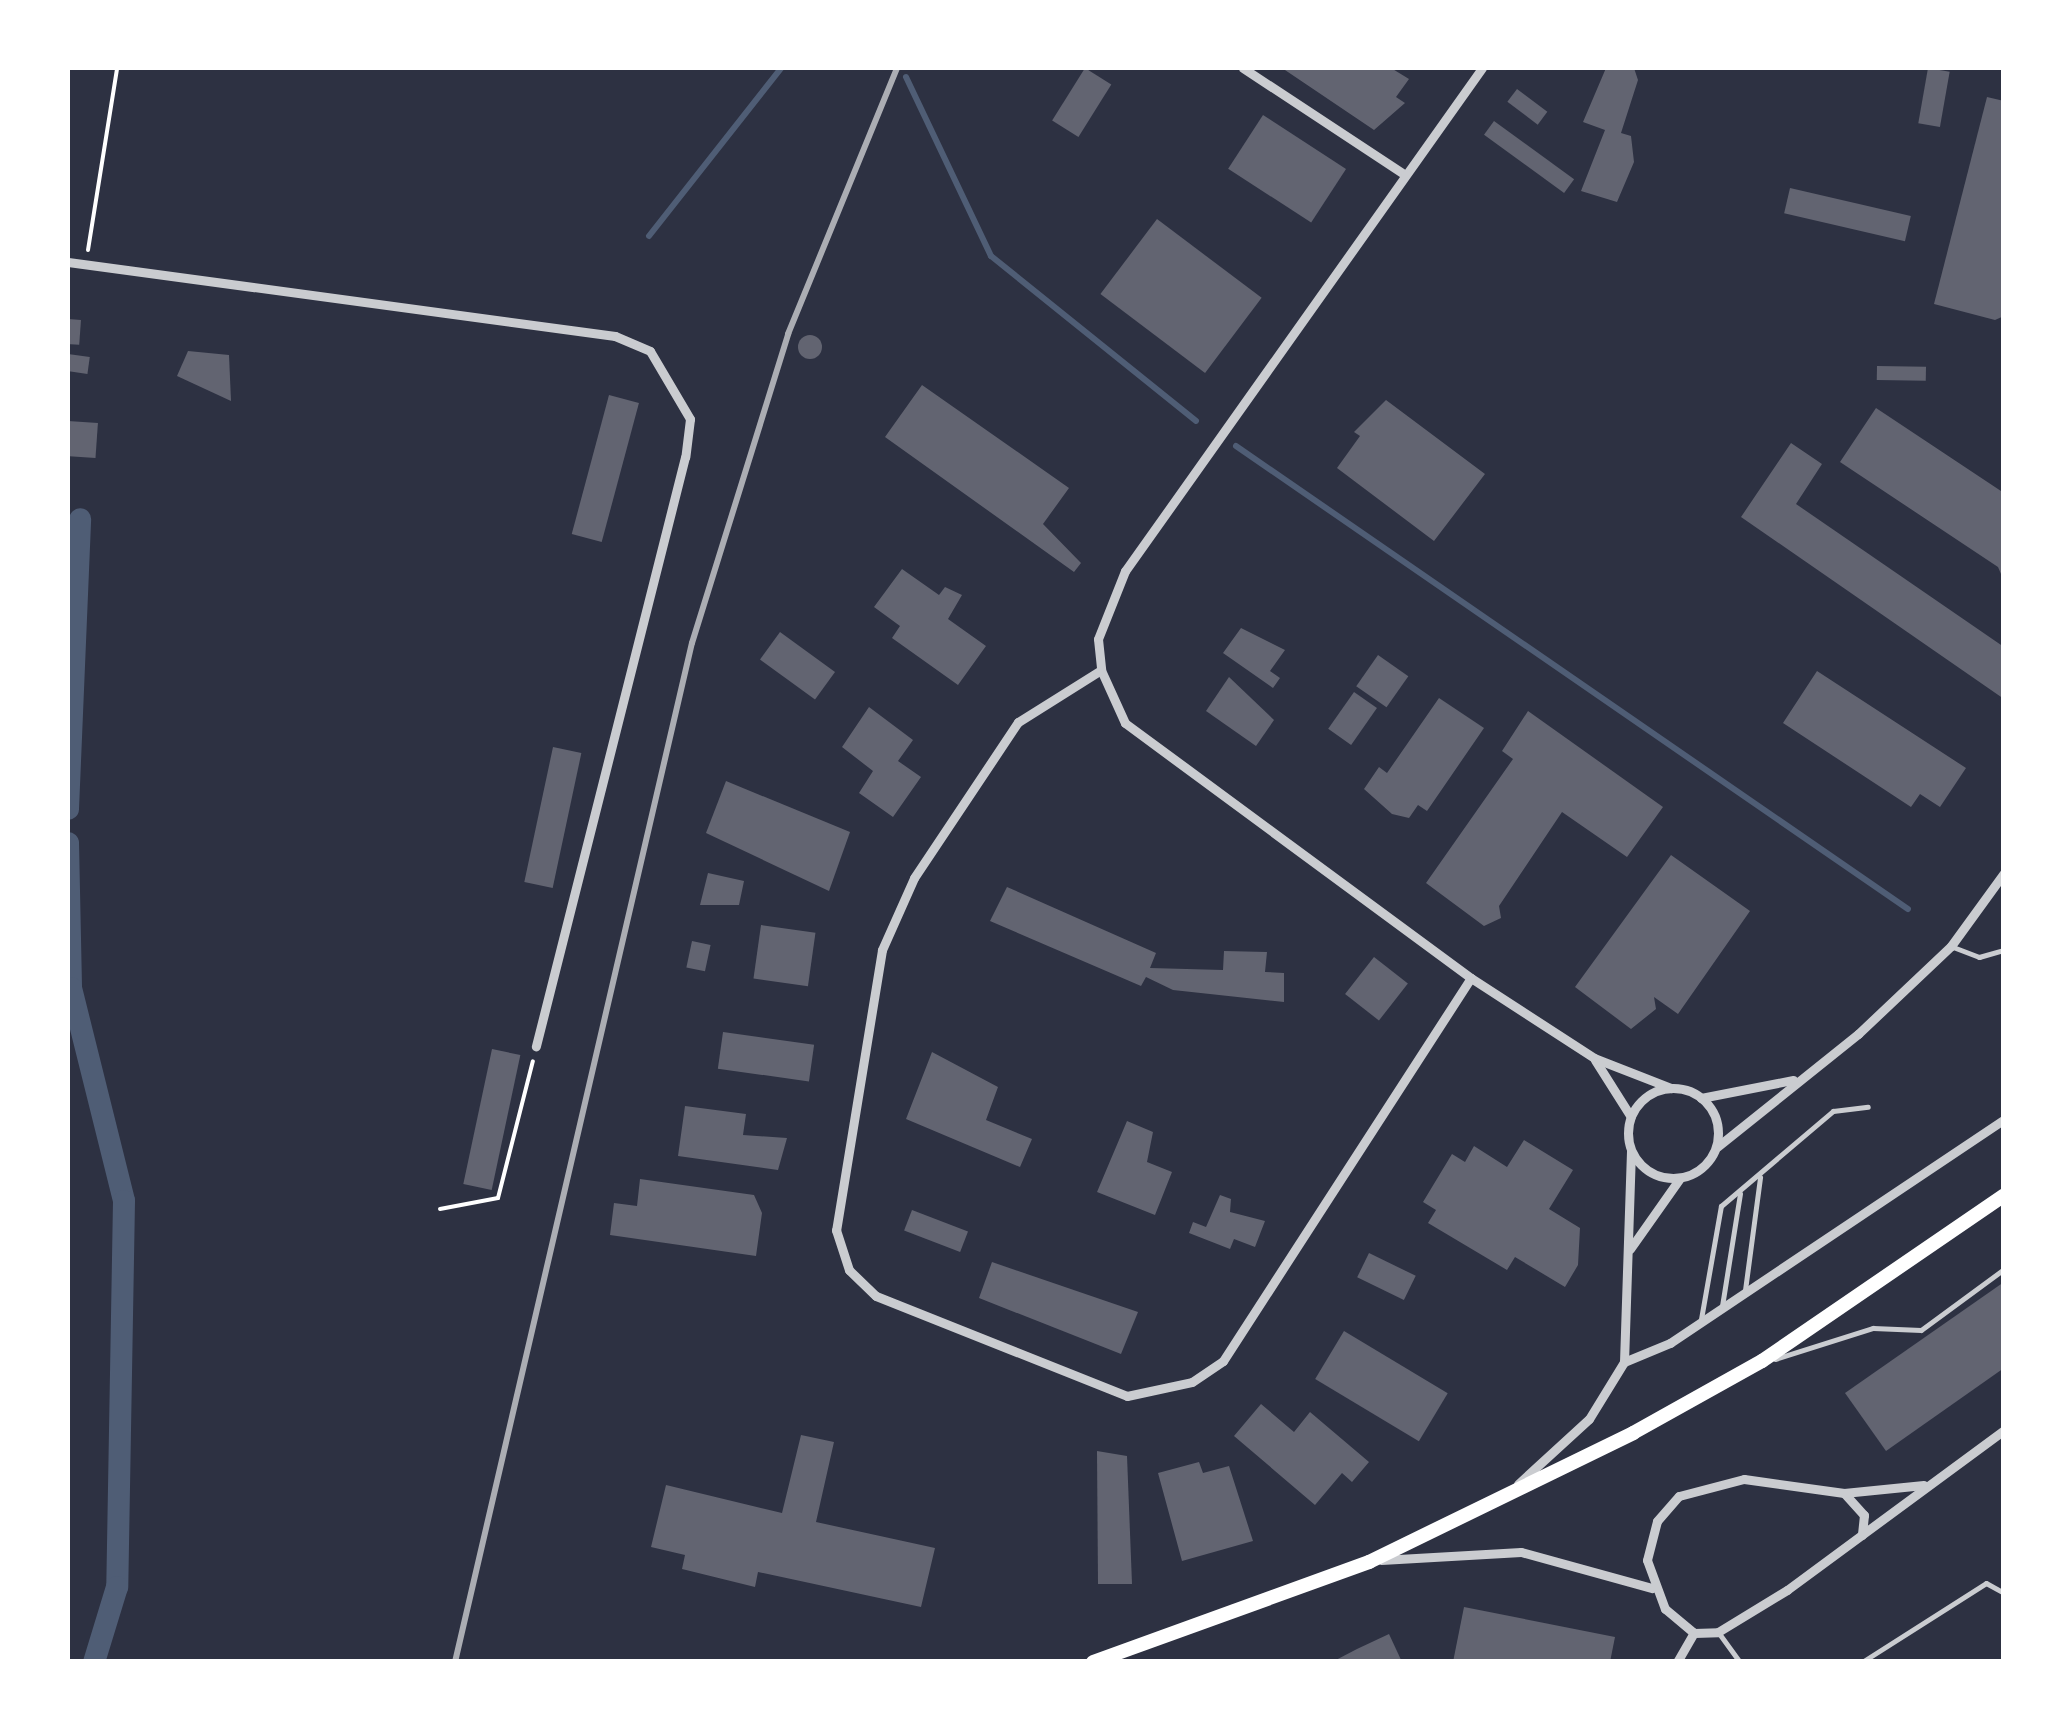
<!DOCTYPE html>
<html>
<head>
<meta charset="utf-8">
<style>
  body { margin:0 }
  #map { position:relative; width:2071px; height:1729px; overflow:hidden; background:#2d3142; font-family:"Times New Roman",serif }
  div>[style] { position:absolute }
  [style*='--x'] { left:calc(var(--x)*1px); top:calc(var(--y)*1px); width:calc(var(--w)*1px); rotate:calc(var(--a)*1deg) }
  .stream>* { height:6px; margin:-3px; padding:0 3px; transform-origin:3px; border-radius:3px; background:#4f5d75 }
  .canal>* { height:22px; margin:-11px; padding:0 11px; transform-origin:11px; border-radius:11px; background:#4f5d75 }
  .building>* { inset:0; background:#626471; transform-origin:0 0 }
  .round { border-radius:50% }
  .path>* { height:4px; margin:-2px; padding:0 2px; transform-origin:2px; border-radius:2px; background:#fff }
  .service>* { height:5px; margin:-2.5px; padding:0 2.5px; transform-origin:2.5px; border-radius:2.5px; background:#caccd0 }
  .minor>* { height:9px; margin:-4.5px; padding:0 4.5px; transform-origin:4.5px; border-radius:4.5px; background:#caccd0 }
  .minor>.ring { margin:-4.5px; padding:0; box-sizing:content-box; background:none; border:9px solid #caccd0; border-radius:50% }
  .primary>* { height:14px; margin:-7px; padding:0 7px; transform-origin:7px; border-radius:7px; background:#fff }
  .rail>* { height:6px; margin:-3px; padding:0 3px; transform-origin:3px; border-radius:3px; background:#abadb3 }
  span { translate:-50% -50%; white-space:nowrap; text-align:center; line-height:1.15; -webkit-text-stroke:8px #fff; paint-order:stroke }
  .frame { position:absolute; inset:0; border:70px solid #fff; pointer-events:none }
</style>
</head>
<body>
<div id="map">
  <div class="stream">
    <div style="--x:906;--y:77;--w:198;--a:64.6"></div>
    <div style="--x:991;--y:256;--w:263;--a:38.8"></div>
    <div style="--x:649;--y:236;--w:214;--a:-51.8"></div>
    <div style="--x:1236;--y:446;--w:816;--a:34.57"></div>
  </div>
  <div class="canal">
    <div style="--x:68;--y:809;--w:290;--a:-87.6"></div>
    <div style="--x:68;--y:843;--w:145;--a:88.8"></div>
    <div style="--x:71;--y:988;--w:219;--a:76"></div>
    <div style="--x:124;--y:1201;--w:386;--a:91"></div>
    <div style="--x:117;--y:1587;--w:78;--a:107"></div>
  </div>
  <div class="building">
    <div style="left:1085px;top:68px;width:31px;height:62px;rotate:32deg"></div>
    <div style="clip-path:polygon(1282px 68px,1391px 68px,1409px 79px,1396px 97px,1405px 103px,1374px 130px)"></div>
    <div style="clip-path:polygon(1606px 68px,1634px 68px,1638px 80px,1621px 133px,1631px 136px,1634px 162px,1617px 202px,1581px 191px,1605px 130px,1583px 122px)"></div>
    <div style="left:1928px;top:68px;width:22px;height:56px;rotate:10deg"></div>
    <div style="left:1517px;top:89px;width:38px;height:16px;rotate:37deg"></div>
    <div style="clip-path:polygon(1987px 97px,2004px 101px,2004px 316px,1995px 320px,1934px 304px)"></div>
    <div style="left:1263px;top:115px;width:99px;height:64px;rotate:33deg"></div>
    <div style="left:1494px;top:121px;width:99px;height:17px;rotate:36deg"></div>
    <div style="left:1790px;top:188px;width:124px;height:26px;rotate:13deg"></div>
    <div style="left:1157px;top:219px;width:131px;height:94px;rotate:37deg"></div>
    <div style="left:68px;top:319px;width:13px;height:25px;rotate:4deg"></div>
    <div class="round" style="left:798px;top:335px;width:24px;height:24px"></div>
    <div style="clip-path:polygon(188px 351px,229px 355px,231px 401px,177px 376px)"></div>
    <div style="left:68px;top:354px;width:22px;height:17px;rotate:8deg"></div>
    <div style="left:1877px;top:366px;width:49px;height:14px;rotate:1deg"></div>
    <div style="clip-path:polygon(922px 385px,1069px 488px,1043px 524px,1081px 563px,1074px 572px,885px 437px)"></div>
    <div style="left:609px;top:395px;width:31px;height:144px;rotate:15deg"></div>
    <div style="clip-path:polygon(1386px 400px,1485px 474px,1434px 541px,1337px 468px,1360px 436px,1354px 432px)"></div>
    <div style="clip-path:polygon(1876px 408px,2004px 493px,2004px 581px,1998px 567px,1840px 462px)"></div>
    <div style="left:68px;top:421px;width:30px;height:35px;rotate:4deg"></div>
    <div style="clip-path:polygon(1791px 443px,1822px 464px,1796px 504px,2004px 647px,2004px 699px,1741px 517px)"></div>
    <div style="clip-path:polygon(902px 569px,939px 595px,945px 587px,962px 595px,948px 619px,986px 646px,958px 685px,892px 638px,900px 626px,874px 607px)"></div>
    <div style="clip-path:polygon(1241px 628px,1285px 650px,1270px 671px,1280px 678px,1273px 688px,1223px 653px)"></div>
    <div style="left:780px;top:632px;width:68px;height:34px;rotate:36deg"></div>
    <div style="left:1378px;top:655px;width:37px;height:38px;rotate:35deg"></div>
    <div style="clip-path:polygon(1817px 671px,1966px 768px,1940px 807px,1920px 794px,1911px 807px,1783px 723px)"></div>
    <div style="clip-path:polygon(1229px 677px,1274px 720px,1256px 746px,1206px 711px)"></div>
    <div style="left:1354px;top:692px;width:28px;height:45px;rotate:35deg"></div>
    <div style="clip-path:polygon(1439px 698px,1484px 728px,1427px 811px,1418px 805px,1409px 818px,1392px 814px,1364px 789px,1379px 767px,1387px 773px)"></div>
    <div style="clip-path:polygon(869px 707px,913px 740px,898px 761px,921px 777px,893px 817px,859px 793px,873px 771px,842px 747px)"></div>
    <div style="clip-path:polygon(1528px 711px,1663px 807px,1627px 857px,1562px 812px,1499px 906px,1501px 918px,1484px 926px,1426px 883px,1513px 759px,1502px 751px)"></div>
    <div style="left:553px;top:747px;width:29px;height:138px;rotate:12deg"></div>
    <div style="clip-path:polygon(726px 781px,850px 832px,829px 891px,706px 833px)"></div>
    <div style="clip-path:polygon(1671px 855px,1750px 911px,1678px 1014px,1654px 997px,1656px 1009px,1631px 1029px,1575px 987px)"></div>
    <div style="clip-path:polygon(708px 873px,744px 881px,739px 905px,700px 905px)"></div>
    <div style="clip-path:polygon(1007px 887px,1156px 953px,1150px 968px,1223px 970px,1224px 951px,1267px 952px,1265px 972px,1284px 973px,1284px 1002px,1173px 990px,1146px 977px,1141px 986px,990px 921px)"></div>
    <div style="left:761px;top:925px;width:55px;height:54px;rotate:8deg"></div>
    <div style="left:692px;top:941px;width:19px;height:27px;rotate:12deg"></div>
    <div style="left:1374px;top:957px;width:43px;height:47px;rotate:38deg"></div>
    <div style="left:723px;top:1032px;width:92px;height:37px;rotate:8deg"></div>
    <div style="left:492px;top:1049px;width:29px;height:138px;rotate:12deg"></div>
    <div style="clip-path:polygon(932px 1052px,998px 1087px,986px 1120px,1032px 1139px,1020px 1167px,906px 1119px)"></div>
    <div style="clip-path:polygon(685px 1106px,746px 1114px,743px 1135px,787px 1138px,778px 1170px,678px 1156px)"></div>
    <div style="clip-path:polygon(1127px 1121px,1153px 1132px,1147px 1162px,1172px 1172px,1155px 1215px,1097px 1192px)"></div>
    <div style="clip-path:polygon(1524px 1140px,1573px 1170px,1549px 1209px,1580px 1228px,1578px 1265px,1565px 1287px,1515px 1257px,1507px 1270px,1428px 1223px,1436px 1210px,1423px 1202px,1452px 1154px,1465px 1162px,1474px 1146px,1507px 1167px)"></div>
    <div style="clip-path:polygon(640px 1179px,754px 1195px,762px 1213px,756px 1256px,610px 1235px,614px 1203px,637px 1206px)"></div>
    <div style="clip-path:polygon(1220px 1195px,1231px 1199px,1230px 1212px,1265px 1221px,1255px 1247px,1234px 1239px,1230px 1249px,1189px 1233px,1193px 1222px,1206px 1227px)"></div>
    <div style="left:912px;top:1210px;width:60px;height:22px;rotate:21deg"></div>
    <div style="left:1369px;top:1253px;width:52px;height:27px;rotate:26deg"></div>
    <div style="clip-path:polygon(992px 1262px,1138px 1312px,1121px 1354px,979px 1298px)"></div>
    <div style="clip-path:polygon(2004px 1282px,2004px 1368px,1886px 1451px,1845px 1393px)"></div>
    <div style="left:1344px;top:1331px;width:121px;height:56px;rotate:31deg"></div>
    <div style="clip-path:polygon(1261px 1404px,1294px 1432px,1310px 1412px,1369px 1462px,1352px 1482px,1342px 1473px,1315px 1505px,1234px 1436px)"></div>
    <div style="clip-path:polygon(801px 1435px,834px 1442px,816px 1522px,935px 1548px,921px 1607px,758px 1572px,755px 1587px,682px 1569px,685px 1555px,651px 1547px,666px 1485px,782px 1513px)"></div>
    <div style="clip-path:polygon(1097px 1451px,1127px 1456px,1132px 1584px,1098px 1584px)"></div>
    <div style="clip-path:polygon(1199px 1462px,1203px 1473px,1229px 1466px,1253px 1541px,1182px 1561px,1158px 1473px)"></div>
    <div style="clip-path:polygon(1464px 1607px,1615px 1637px,1610px 1662px,1453px 1662px)"></div>
    <div style="clip-path:polygon(1389px 1634px,1402px 1662px,1332px 1662px,1357px 1649px)"></div>
  </div>
  <div class="path">
    <div style="--x:88;--y:250;--w:184;--a:-80.9"></div>
    <div style="--x:440;--y:1209;--w:59;--a:-10.7"></div>
    <div style="--x:498;--y:1198;--w:141;--a:-75.7"></div>
  </div>
  <div class="service">
    <div style="--x:1953;--y:947;--w:28;--a:21"></div>
    <div style="--x:1979;--y:957;--w:26;--a:-16"></div>
    <div style="--x:1745;--y:1290;--w:114;--a:-82.4"></div>
    <div style="--x:1722;--y:1306;--w:114;--a:-80.9"></div>
    <div style="--x:1701;--y:1319;--w:115;--a:-80"></div>
    <div style="--x:1721;--y:1206;--w:147;--a:-40.3"></div>
    <div style="--x:1833;--y:1111;--w:35;--a:-7"></div>
    <div style="--x:1775;--y:1359;--w:103;--a:-17.6"></div>
    <div style="--x:1873;--y:1328;--w:48;--a:2.4"></div>
    <div style="--x:1921;--y:1330;--w:103;--a:-36.3"></div>
    <div style="--x:1718;--y:1632;--w:37;--a:54"></div>
    <div style="--x:1862;--y:1662;--w:147;--a:-32.5"></div>
    <div style="--x:1986;--y:1583;--w:21;--a:29"></div>
  </div>
  <div class="minor">
    <div style="--x:1243;--y:68;--w:194;--a:33.4"></div>
    <div style="--x:1482;--y:68;--w:617;--a:125.36"></div>
    <div style="--x:1125;--y:571;--w:73;--a:111.7"></div>
    <div style="--x:1098;--y:639;--w:31;--a:84"></div>
    <div style="--x:1101;--y:670;--w:58;--a:65.6"></div>
    <div style="--x:1125;--y:723;--w:430;--a:36.4"></div>
    <div style="--x:1471;--y:978;--w:147;--a:33"></div>
    <div style="--x:1594;--y:1058;--w:83;--a:21.3"></div>
    <div style="--x:68;--y:262;--w:552;--a:7.7"></div>
    <div style="--x:615;--y:336;--w:38;--a:23"></div>
    <div style="--x:650;--y:351;--w:79;--a:59.5"></div>
    <div style="--x:690;--y:419;--w:38;--a:97"></div>
    <div style="--x:685;--y:457;--w:608;--a:104.2"></div>
    <div style="--x:1101;--y:670;--w:98;--a:147.9"></div>
    <div style="--x:1018;--y:722;--w:187;--a:123.7"></div>
    <div style="--x:914;--y:878;--w:79;--a:114"></div>
    <div style="--x:882;--y:950;--w:284;--a:99.3"></div>
    <div style="--x:836;--y:1230;--w:42;--a:72"></div>
    <div style="--x:849;--y:1270;--w:37;--a:44"></div>
    <div style="--x:876;--y:1296;--w:270;--a:21.7"></div>
    <div style="--x:1127;--y:1396;--w:66;--a:-12.2"></div>
    <div style="--x:1192;--y:1382;--w:37;--a:-34"></div>
    <div style="--x:1223;--y:1361;--w:456;--a:-57.1"></div>
    <div style="--x:1595;--y:1060;--w:67;--a:57.7"></div>
    <div class="ring" style="left:1628px;top:1088px;width:81px;height:81px"></div>
    <div style="--x:1701;--y:1098;--w:94;--a:-11.1"></div>
    <div style="--x:1717;--y:1147;--w:181;--a:-38.7"></div>
    <div style="--x:1858;--y:1034;--w:128;--a:-43.4"></div>
    <div style="--x:1951;--y:946;--w:90;--a:-54"></div>
    <div style="--x:1630;--y:1249;--w:87;--a:-54.8"></div>
    <div style="--x:1624;--y:1362;--w:50;--a:-22.4"></div>
    <div style="--x:1670;--y:1343;--w:402;--a:-33.8"></div>
    <div style="--x:1518;--y:1484;--w:96;--a:-42.5"></div>
    <div style="--x:1589;--y:1419;--w:67;--a:-58.4"></div>
    <div style="--x:1624;--y:1362;--w:211;--a:-88.1"></div>
    <div style="--x:1844;--y:1493;--w:30;--a:48"></div>
    <div style="--x:1864;--y:1515;--w:20;--a:96"></div>
    <div style="--x:1381;--y:1560;--w:140;--a:-3.3"></div>
    <div style="--x:1521;--y:1552;--w:136;--a:15.4"></div>
    <div style="--x:1694;--y:1633;--w:38;--a:-140"></div>
    <div style="--x:1665;--y:1609;--w:52;--a:-110.2"></div>
    <div style="--x:1647;--y:1560;--w:40;--a:-75.6"></div>
    <div style="--x:1657;--y:1521;--w:33;--a:-49"></div>
    <div style="--x:1679;--y:1496;--w:67;--a:-14.7"></div>
    <div style="--x:1744;--y:1479;--w:101;--a:8"></div>
    <div style="--x:1844;--y:1493;--w:80;--a:-5.7"></div>
    <div style="--x:1694;--y:1633;--w:24;--a:-2"></div>
    <div style="--x:1718;--y:1632;--w:81;--a:-31.3"></div>
    <div style="--x:1787;--y:1590;--w:270;--a:-36.4"></div>
    <div style="--x:1677;--y:1662;--w:34;--a:-60"></div>
  </div>
  <div class="primary">
    <div style="--x:1093;--y:1662;--w:294;--a:-19.9"></div>
    <div style="--x:1369;--y:1562;--w:294;--a:-26"></div>
    <div style="--x:1633;--y:1433;--w:148;--a:-29.2"></div>
    <div style="--x:1762;--y:1361;--w:293;--a:-34.4"></div>
  </div>
  <div class="rail">
    <div style="--x:455;--y:1662;--w:1046;--a:-76.91"></div>
    <div style="--x:692;--y:643;--w:324;--a:-72.7"></div>
    <div style="--x:788;--y:334;--w:287;--a:-67.7"></div>
  </div>
  <div class="frame"></div>
</div>
</body>
</html>
